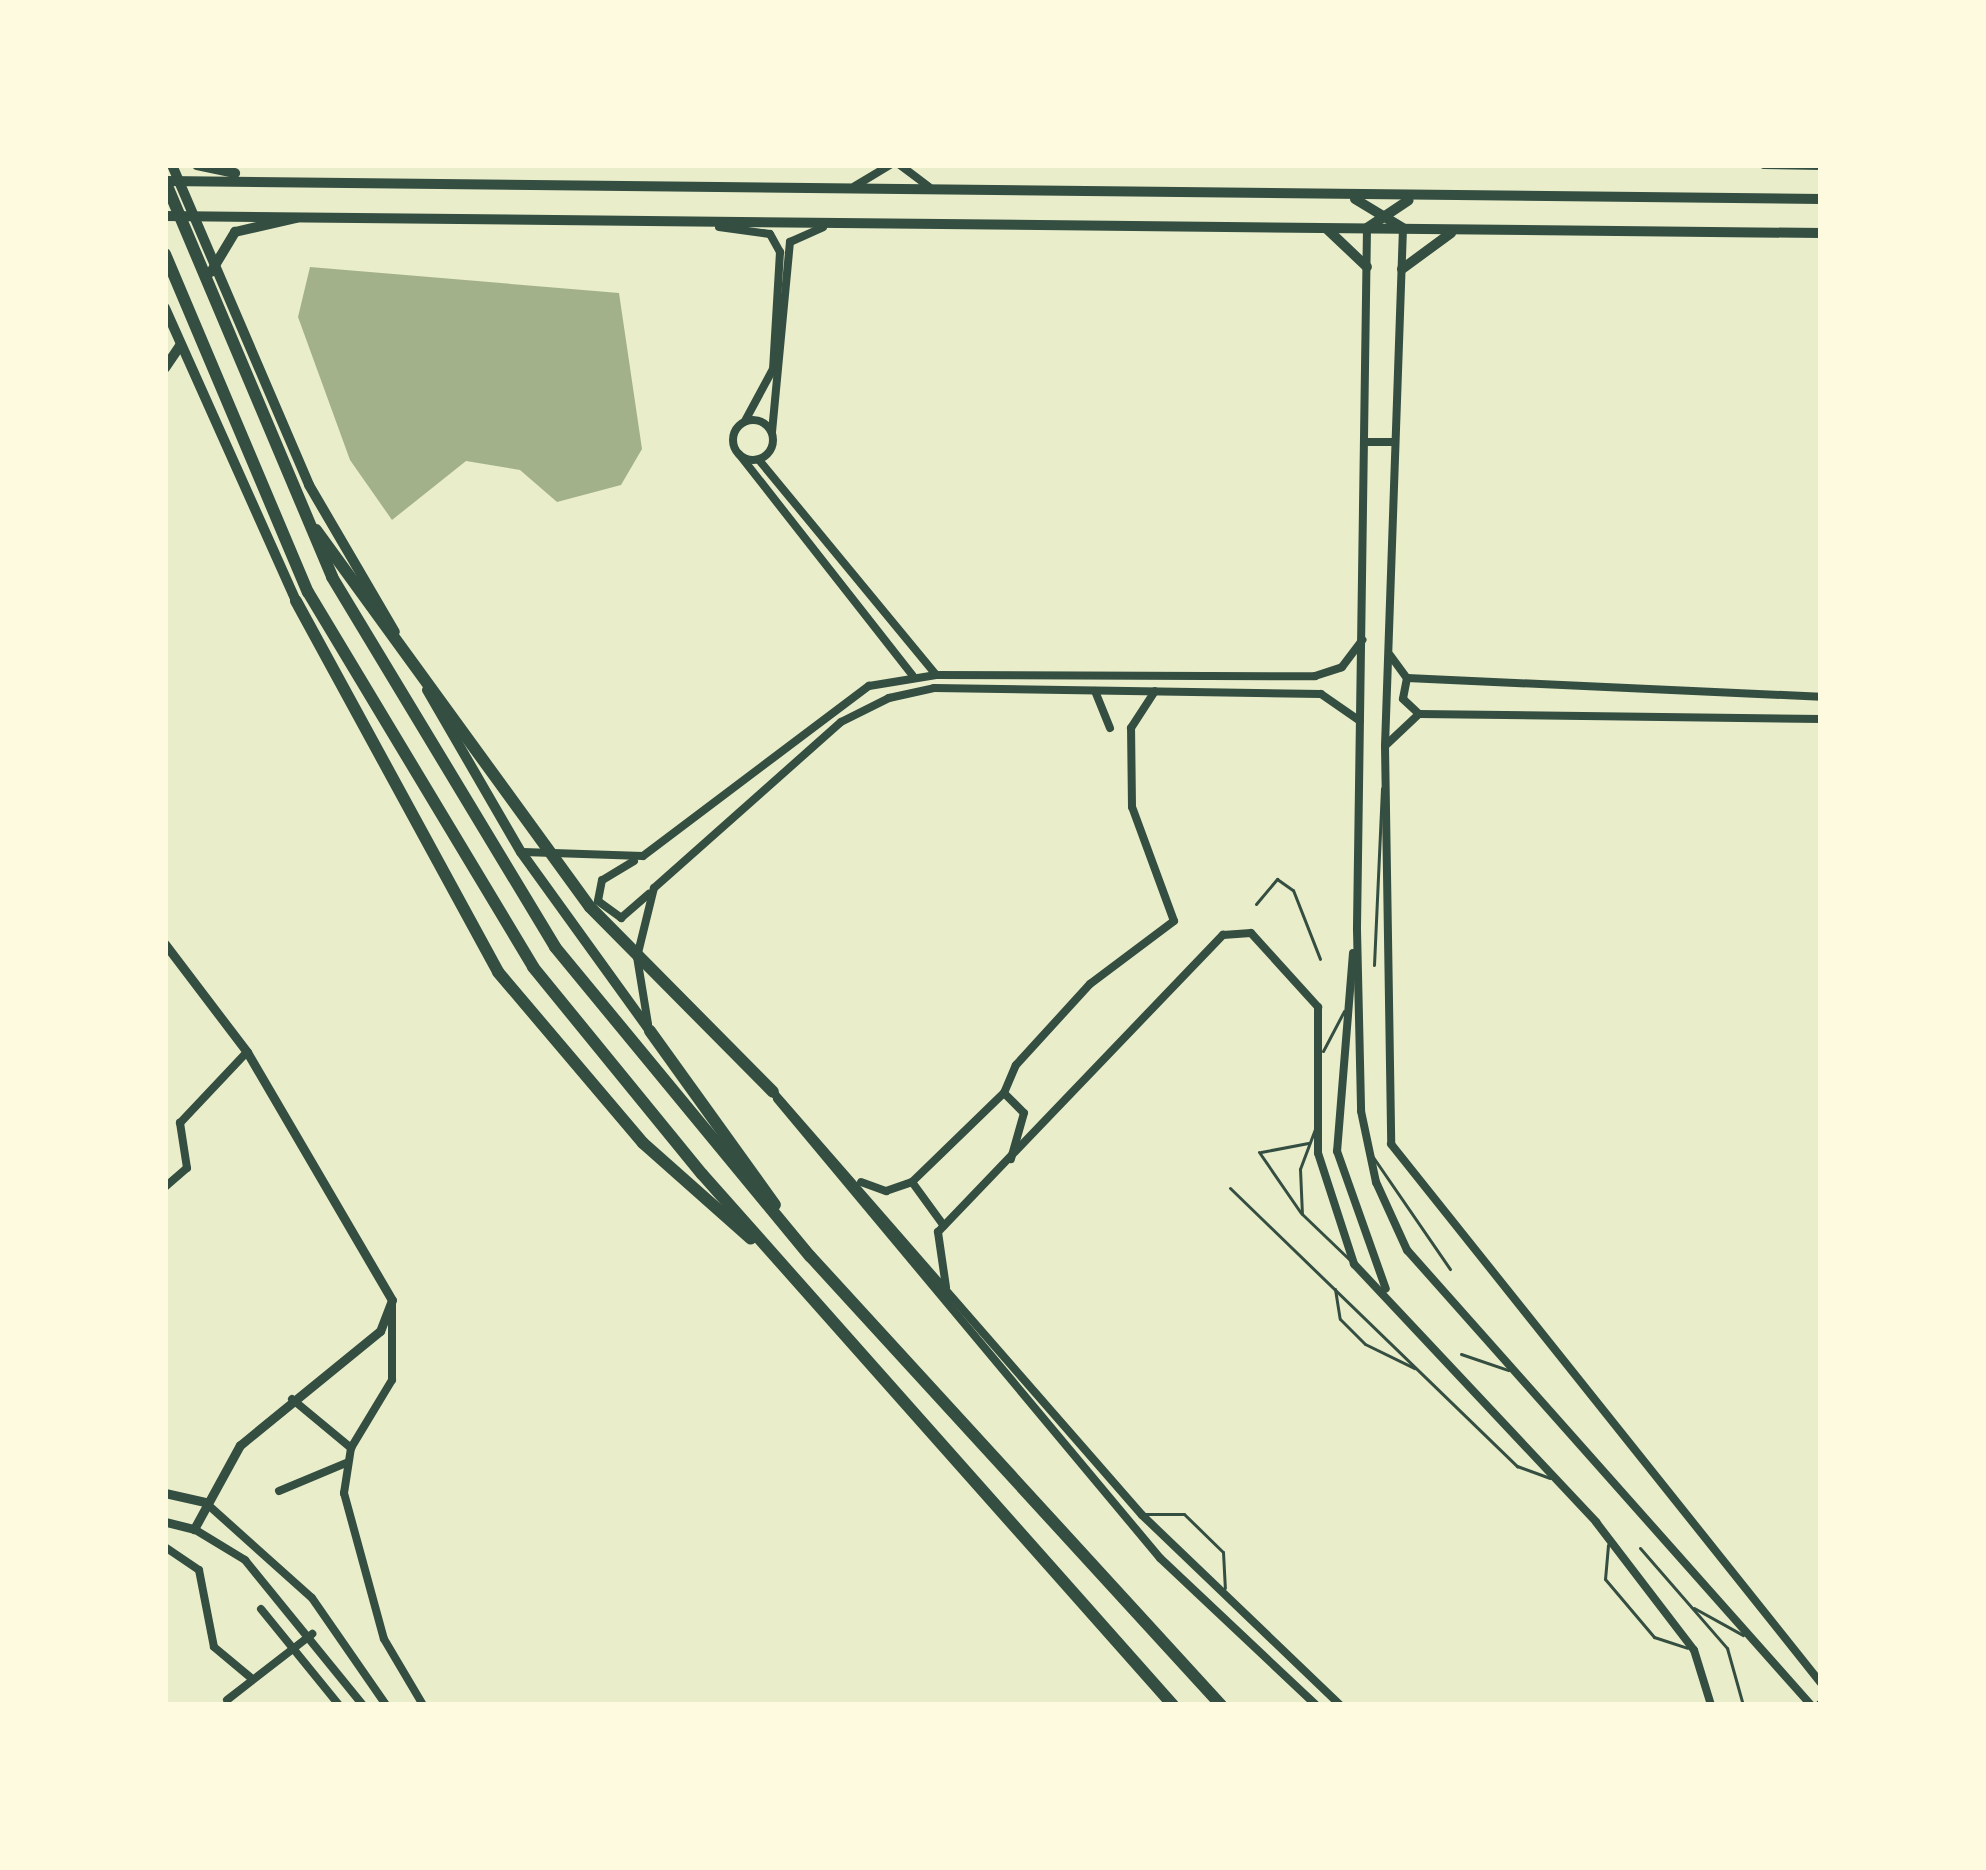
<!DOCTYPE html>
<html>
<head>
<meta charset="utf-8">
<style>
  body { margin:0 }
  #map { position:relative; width:1986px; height:1870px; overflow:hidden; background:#e9edc9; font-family:Montserrat,sans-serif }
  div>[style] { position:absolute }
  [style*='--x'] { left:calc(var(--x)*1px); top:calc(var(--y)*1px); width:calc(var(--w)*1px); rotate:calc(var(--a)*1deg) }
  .water>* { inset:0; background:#a3b18a }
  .service>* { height:3px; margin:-1.5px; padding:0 1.5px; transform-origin:1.5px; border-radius:1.5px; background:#344e41 }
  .minor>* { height:8px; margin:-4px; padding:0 4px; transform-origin:4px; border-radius:4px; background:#344e41 }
  .minor>.ring { margin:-4px; padding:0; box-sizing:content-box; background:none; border:8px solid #344e41; border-radius:50% }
  .tertiary>* { height:9px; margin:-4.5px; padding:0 4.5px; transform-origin:4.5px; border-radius:4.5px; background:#344e41 }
  .primary>* { height:10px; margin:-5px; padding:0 5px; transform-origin:5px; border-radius:5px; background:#344e41 }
  .motorway>* { height:12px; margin:-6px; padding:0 6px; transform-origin:6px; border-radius:6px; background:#344e41 }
  span { translate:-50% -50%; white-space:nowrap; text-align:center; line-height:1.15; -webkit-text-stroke:9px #fefae0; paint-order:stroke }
  .frame { position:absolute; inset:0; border:168px solid #fefae0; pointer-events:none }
</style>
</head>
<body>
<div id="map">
  <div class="water">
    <div style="clip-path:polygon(310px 267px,619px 293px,642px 449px,621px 485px,557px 502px,520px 470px,466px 461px,392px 520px,350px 460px,298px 317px)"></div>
  </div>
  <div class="service">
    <div style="--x:1256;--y:904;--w:33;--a:-50"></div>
    <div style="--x:1277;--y:879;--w:19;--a:35"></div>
    <div style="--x:1293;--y:890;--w:74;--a:68.6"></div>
    <div style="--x:1374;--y:965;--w:177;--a:-87.4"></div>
    <div style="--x:1323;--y:1051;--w:45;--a:-62.3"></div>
    <div style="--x:1315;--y:1129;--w:43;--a:110.6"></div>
    <div style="--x:1300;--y:1169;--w:45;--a:87.5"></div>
    <div style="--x:1302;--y:1214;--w:65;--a:43.8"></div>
    <div style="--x:1259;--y:1152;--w:74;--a:55.5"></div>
    <div style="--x:1261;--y:1152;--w:48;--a:-10.8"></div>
    <div style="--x:1373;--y:1157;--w:136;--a:55.5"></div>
    <div style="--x:1230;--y:1188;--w:400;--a:44.1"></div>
    <div style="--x:1517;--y:1466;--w:35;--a:20"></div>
    <div style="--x:1335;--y:1289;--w:30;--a:81"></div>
    <div style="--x:1340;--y:1319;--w:35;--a:45"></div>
    <div style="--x:1365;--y:1344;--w:55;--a:26.1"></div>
    <div style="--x:1461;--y:1354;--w:50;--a:18.8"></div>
    <div style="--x:1144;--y:1514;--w:40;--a:0"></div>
    <div style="--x:1184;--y:1514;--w:54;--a:44.3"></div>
    <div style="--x:1223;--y:1552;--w:36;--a:87"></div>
    <div style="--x:1608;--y:1545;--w:34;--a:95"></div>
    <div style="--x:1605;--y:1579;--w:76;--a:49.8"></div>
    <div style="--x:1654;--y:1637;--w:35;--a:18"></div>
    <div style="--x:1640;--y:1548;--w:133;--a:49"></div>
    <div style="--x:1727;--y:1648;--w:59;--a:74.3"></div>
    <div style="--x:1694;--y:1608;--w:56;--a:28.9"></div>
  </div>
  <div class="minor">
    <div style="--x:900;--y:165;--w:36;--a:37"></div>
    <div style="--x:1764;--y:165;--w:57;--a:1"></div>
    <div style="--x:855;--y:186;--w:41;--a:-31"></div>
    <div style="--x:719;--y:227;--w:51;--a:7.8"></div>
    <div style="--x:770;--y:234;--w:21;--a:61"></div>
    <div style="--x:780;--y:252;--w:117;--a:93.4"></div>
    <div style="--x:773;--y:369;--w:59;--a:118.3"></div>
    <div style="--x:1367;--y:228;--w:702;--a:90.82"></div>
    <div style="--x:1357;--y:930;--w:181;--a:88.7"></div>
    <div style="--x:1361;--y:1111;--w:73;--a:78.1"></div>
    <div style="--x:1376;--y:1182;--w:75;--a:65.5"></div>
    <div style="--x:1407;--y:1250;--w:608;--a:48.4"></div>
    <div style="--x:1403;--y:228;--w:518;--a:91.99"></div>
    <div style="--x:1385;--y:746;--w:398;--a:89.1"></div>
    <div style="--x:1391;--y:1144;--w:690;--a:51.42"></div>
    <div class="ring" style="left:733px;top:420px;width:32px;height:32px"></div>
    <div style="--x:772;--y:432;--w:191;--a:-84.6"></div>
    <div style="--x:790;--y:242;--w:36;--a:-24"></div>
    <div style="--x:1365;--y:442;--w:28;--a:0"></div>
    <div style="--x:739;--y:454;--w:281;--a:51.9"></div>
    <div style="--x:759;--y:460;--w:278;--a:50.5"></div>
    <div style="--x:1390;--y:655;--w:29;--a:54"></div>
    <div style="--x:1407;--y:678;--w:414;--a:2.6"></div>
    <div style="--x:1407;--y:678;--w:21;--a:101"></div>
    <div style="--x:1403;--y:699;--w:21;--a:43"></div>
    <div style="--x:1095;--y:691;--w:40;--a:68"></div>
    <div style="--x:1386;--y:745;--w:45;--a:-43.2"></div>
    <div style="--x:1419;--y:714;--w:402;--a:0.7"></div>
    <div style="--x:523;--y:852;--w:120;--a:1.9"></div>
    <div style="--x:643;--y:856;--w:283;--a:-37"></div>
    <div style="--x:869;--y:686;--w:68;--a:-9.3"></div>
    <div style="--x:936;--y:675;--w:379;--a:0.2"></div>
    <div style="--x:1315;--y:676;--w:28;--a:-18"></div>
    <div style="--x:1342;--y:667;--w:34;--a:-53"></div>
    <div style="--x:634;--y:861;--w:37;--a:149"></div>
    <div style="--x:602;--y:880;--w:21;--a:101"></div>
    <div style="--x:598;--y:901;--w:29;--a:36"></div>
    <div style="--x:621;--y:918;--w:37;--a:-41"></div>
    <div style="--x:1353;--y:953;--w:199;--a:94.6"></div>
    <div style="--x:1337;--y:1151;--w:146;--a:70.5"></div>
    <div style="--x:648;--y:1024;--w:68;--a:-99.3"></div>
    <div style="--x:637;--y:957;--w:71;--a:-76.2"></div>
    <div style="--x:654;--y:888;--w:250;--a:-41.6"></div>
    <div style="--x:841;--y:722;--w:54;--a:-26.6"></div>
    <div style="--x:889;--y:698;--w:46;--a:-12.5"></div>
    <div style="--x:934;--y:688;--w:387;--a:0.9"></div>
    <div style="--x:1321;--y:694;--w:47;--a:34.7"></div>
    <div style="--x:773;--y:1092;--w:561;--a:48.9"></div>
    <div style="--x:1142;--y:1515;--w:274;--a:43.8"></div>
    <div style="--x:1004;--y:1093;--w:30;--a:-67"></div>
    <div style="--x:1016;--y:1065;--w:110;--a:-47.6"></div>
    <div style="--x:1090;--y:984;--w:105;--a:-36.9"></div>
    <div style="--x:1174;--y:921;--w:121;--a:-110.2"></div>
    <div style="--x:1132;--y:807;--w:79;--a:-90.7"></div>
    <div style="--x:1131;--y:728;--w:44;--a:-57"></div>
    <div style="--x:1004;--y:1093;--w:28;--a:45"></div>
    <div style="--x:1024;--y:1113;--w:48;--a:105.8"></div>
    <div style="--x:777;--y:1099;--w:598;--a:50.16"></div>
    <div style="--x:1160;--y:1558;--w:214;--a:43.3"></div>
    <div style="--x:861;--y:1182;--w:27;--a:20"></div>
    <div style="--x:886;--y:1191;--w:28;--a:-19"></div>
    <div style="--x:912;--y:1182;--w:128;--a:-44.1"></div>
    <div style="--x:912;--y:1182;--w:54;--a:54"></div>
    <div style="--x:165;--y:1187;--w:29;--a:-41"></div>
    <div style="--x:187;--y:1168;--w:46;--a:-98.8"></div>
    <div style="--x:180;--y:1123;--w:98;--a:-46.7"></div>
    <div style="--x:946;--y:1287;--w:56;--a:-98.3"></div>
    <div style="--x:938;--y:1232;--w:412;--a:-46.2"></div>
    <div style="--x:1223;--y:935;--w:28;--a:-4"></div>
    <div style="--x:1251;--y:933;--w:100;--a:47.8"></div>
    <div style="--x:1318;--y:1007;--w:146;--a:90"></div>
    <div style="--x:1318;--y:1153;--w:117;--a:72"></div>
    <div style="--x:1354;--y:1264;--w:354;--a:46.8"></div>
    <div style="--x:1596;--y:1522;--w:161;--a:52.6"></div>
    <div style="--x:1694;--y:1650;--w:58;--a:72.8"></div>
    <div style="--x:392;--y:1300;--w:80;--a:90"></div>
    <div style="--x:392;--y:1380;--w:79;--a:121.1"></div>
    <div style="--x:351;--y:1448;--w:46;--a:98.8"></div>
    <div style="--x:344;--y:1493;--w:151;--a:74.7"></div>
    <div style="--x:384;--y:1639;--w:77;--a:59.4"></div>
    <div style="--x:292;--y:1399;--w:77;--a:39.7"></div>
    <div style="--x:279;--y:1491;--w:73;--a:-22.7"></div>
    <div style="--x:206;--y:1503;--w:142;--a:41.9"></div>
    <div style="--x:312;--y:1598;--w:130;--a:55.3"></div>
    <div style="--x:194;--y:1529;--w:60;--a:31.3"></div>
    <div style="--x:245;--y:1560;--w:187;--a:50.9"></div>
    <div style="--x:165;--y:1547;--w:41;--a:34.1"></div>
    <div style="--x:199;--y:1570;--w:78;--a:79"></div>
    <div style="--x:214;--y:1647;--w:47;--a:39.8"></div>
    <div style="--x:261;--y:1609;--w:124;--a:50.9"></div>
    <div style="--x:227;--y:1700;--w:108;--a:-37.8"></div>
    <div style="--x:1819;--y:1705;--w:3;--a:-45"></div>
  </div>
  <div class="tertiary">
    <div style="--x:165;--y:944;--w:136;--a:52.8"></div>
    <div style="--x:247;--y:1052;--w:287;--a:59.7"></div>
    <div style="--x:392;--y:1300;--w:33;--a:111"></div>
    <div style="--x:380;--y:1331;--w:181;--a:140.8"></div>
    <div style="--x:240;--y:1445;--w:96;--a:118.7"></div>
    <div style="--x:194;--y:1529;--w:30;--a:-166"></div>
    <div style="--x:165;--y:1493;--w:41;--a:12.7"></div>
  </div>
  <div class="primary">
    <div style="--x:172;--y:165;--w:348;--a:66.8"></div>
    <div style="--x:309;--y:485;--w:170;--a:59.7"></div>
    <div style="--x:197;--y:165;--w:39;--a:12"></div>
    <div style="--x:165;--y:181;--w:1656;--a:0.62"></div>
    <div style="--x:1355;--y:199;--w:56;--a:31.1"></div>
    <div style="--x:165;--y:216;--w:1656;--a:0.59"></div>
    <div style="--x:1367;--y:228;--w:50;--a:-33.7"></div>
    <div style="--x:1327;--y:229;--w:55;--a:43.5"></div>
    <div style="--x:1402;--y:269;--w:61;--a:-36.3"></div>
    <div style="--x:211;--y:272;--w:47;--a:-59"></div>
    <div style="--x:235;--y:232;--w:63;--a:-12.9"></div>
    <div style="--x:165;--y:308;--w:321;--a:65.9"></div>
    <div style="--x:165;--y:368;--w:27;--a:-56"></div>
    <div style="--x:427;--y:690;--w:187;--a:59.9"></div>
    <div style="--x:521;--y:852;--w:221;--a:54.2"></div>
  </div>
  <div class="motorway">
    <div style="--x:165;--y:181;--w:430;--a:67.1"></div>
    <div style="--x:332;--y:577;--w:432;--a:58.9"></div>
    <div style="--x:555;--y:947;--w:401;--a:50.5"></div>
    <div style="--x:810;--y:1256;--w:609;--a:47.53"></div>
    <div style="--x:165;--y:254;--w:367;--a:67.1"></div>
    <div style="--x:308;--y:592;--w:437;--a:59"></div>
    <div style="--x:533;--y:967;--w:267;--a:50.8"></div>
    <div style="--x:702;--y:1174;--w:710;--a:48.43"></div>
    <div style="--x:316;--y:530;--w:466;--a:54"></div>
    <div style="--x:590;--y:907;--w:260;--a:45.3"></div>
    <div style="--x:296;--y:601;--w:422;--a:61.4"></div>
    <div style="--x:498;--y:972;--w:224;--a:49.7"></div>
    <div style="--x:643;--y:1143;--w:144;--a:41.6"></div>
    <div style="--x:650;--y:1031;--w:214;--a:54.3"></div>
  </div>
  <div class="frame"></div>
</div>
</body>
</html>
